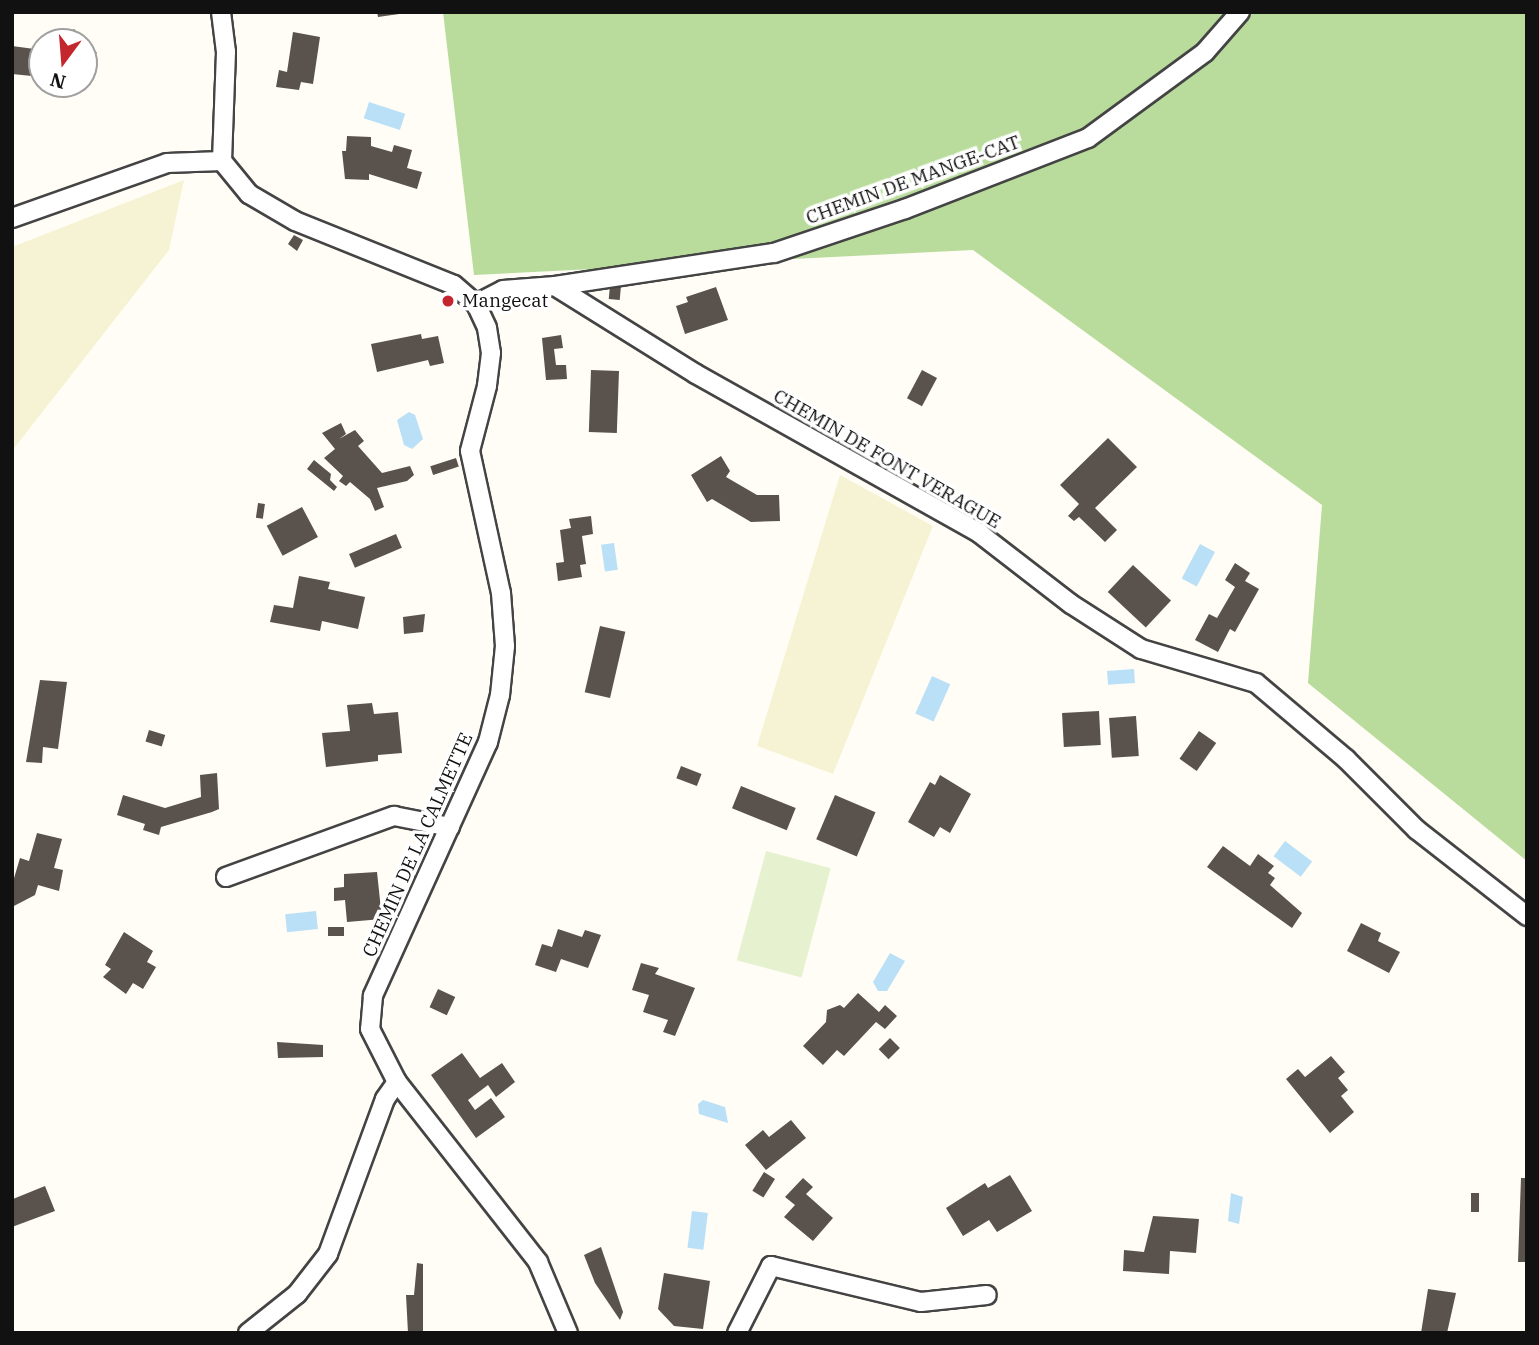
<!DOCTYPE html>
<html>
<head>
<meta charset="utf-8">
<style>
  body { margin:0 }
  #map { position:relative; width:1539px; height:1345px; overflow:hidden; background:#fffdf5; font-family:"IBM Plex Serif",serif }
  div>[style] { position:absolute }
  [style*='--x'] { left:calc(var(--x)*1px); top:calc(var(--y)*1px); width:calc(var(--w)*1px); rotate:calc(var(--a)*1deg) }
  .farmland>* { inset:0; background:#f6f3d4 }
  .forest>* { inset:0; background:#b9dc9c }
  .pitch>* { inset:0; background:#e6f2cf; transform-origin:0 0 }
  .water>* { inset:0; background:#b9e0f7; transform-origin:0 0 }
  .building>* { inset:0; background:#5a524d; transform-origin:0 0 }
  .roads { filter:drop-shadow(2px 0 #444) drop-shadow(-2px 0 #444) drop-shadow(0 2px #444) drop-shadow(0 -2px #444) }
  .minor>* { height:18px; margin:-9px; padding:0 9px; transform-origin:9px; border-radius:9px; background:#fff }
  .dots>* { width:19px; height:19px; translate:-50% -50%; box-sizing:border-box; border:4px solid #fff; border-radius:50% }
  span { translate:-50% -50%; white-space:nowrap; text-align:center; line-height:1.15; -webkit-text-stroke:7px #fff; paint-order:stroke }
  .street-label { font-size:19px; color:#111 }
  .poi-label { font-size:19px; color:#111 }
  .left { translate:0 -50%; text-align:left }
  .frame { position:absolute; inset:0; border:14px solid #111; pointer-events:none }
  .north { position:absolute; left:28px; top:28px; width:70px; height:70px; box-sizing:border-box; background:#fff; border:2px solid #a0a0a0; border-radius:50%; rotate:196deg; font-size:19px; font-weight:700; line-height:28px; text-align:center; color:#111 }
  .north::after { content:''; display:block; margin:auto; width:24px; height:32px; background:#c4262e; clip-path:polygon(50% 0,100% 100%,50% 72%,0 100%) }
</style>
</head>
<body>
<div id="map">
  <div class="farmland">
    <div style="clip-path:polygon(184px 180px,169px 250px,12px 451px,12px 247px)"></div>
    <div style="clip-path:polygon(840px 475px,933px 526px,833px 774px,757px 746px)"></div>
  </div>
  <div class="forest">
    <div style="clip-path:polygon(443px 12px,1527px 12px,1527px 861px,1308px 683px,1322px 505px,973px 250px,474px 275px)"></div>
  </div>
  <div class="pitch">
    <div style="left:766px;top:851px;width:67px;height:113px;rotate:15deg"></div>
  </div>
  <div class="water">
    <div style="left:369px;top:102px;width:38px;height:17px;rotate:18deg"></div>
    <div style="clip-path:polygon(409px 412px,415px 415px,423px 439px,412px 449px,404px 445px,397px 420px)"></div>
    <div style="left:614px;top:543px;width:27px;height:13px;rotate:82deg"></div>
    <div style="left:1200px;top:544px;width:17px;height:39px;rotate:28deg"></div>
    <div style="left:1134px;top:669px;width:14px;height:27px;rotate:86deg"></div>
    <div style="left:932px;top:676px;width:20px;height:41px;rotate:24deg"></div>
    <div style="left:1285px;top:841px;width:34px;height:19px;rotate:37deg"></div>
    <div style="left:316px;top:911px;width:18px;height:31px;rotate:84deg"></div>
    <div style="clip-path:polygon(890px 953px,905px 961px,887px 991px,878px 991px,873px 982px)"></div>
    <div style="clip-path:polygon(703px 1100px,725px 1107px,728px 1123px,699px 1114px,698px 1104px)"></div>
    <div style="clip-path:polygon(1231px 1193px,1243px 1197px,1239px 1224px,1228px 1221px)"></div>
    <div style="left:692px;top:1211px;width:16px;height:37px;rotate:7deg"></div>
  </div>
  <div class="building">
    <div style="clip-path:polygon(377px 12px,399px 12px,399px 14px,378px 17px)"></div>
    <div style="clip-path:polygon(74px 29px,97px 53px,84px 64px,85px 42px,58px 42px)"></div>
    <div style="clip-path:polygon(293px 32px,320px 37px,313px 84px,301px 82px,299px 90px,276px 87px,279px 70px,287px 72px)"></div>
    <div style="clip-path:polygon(12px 46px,42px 50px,42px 77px,12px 74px)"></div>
    <div style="clip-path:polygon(347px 136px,371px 137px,371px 146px,392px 152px,394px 145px,412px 150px,407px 168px,422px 172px,417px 189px,369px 174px,369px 180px,345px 179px,342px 151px,346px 151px)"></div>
    <div style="clip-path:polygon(294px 235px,303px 240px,297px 251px,288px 244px)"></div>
    <div style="left:610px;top:285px;width:11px;height:14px;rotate:5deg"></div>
    <div style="clip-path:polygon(716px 287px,728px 320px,685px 334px,676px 306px,688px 302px,686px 297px)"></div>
    <div style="clip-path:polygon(421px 334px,422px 339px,438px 336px,444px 363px,430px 366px,428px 360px,377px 372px,371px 344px)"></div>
    <div style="clip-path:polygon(561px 335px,563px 348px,554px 349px,556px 365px,566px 365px,567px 379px,546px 380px,542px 338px)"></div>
    <div style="left:591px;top:370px;width:28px;height:62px;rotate:2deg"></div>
    <div style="left:922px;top:370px;width:17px;height:32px;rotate:28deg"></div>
    <div style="clip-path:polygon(341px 423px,346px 434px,339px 439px,355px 430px,364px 441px,358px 446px,382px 473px,410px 466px,414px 475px,407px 481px,377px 488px,384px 507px,375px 511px,370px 499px,350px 482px,346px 486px,339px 481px,343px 476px,324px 458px,335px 449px,322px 433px)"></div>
    <div style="clip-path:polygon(1108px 438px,1137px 467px,1095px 508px,1117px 530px,1105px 542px,1079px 517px,1074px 521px,1068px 516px,1079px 504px,1060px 485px)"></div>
    <div style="clip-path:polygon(721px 456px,730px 471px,726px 477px,757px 495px,779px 495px,780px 521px,751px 522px,712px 499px,707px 502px,691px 475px)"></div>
    <div style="left:456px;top:458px;width:9px;height:27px;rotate:72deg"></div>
    <div style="clip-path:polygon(314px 460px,331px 474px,330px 480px,337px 487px,334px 491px,307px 469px)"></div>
    <div style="left:258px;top:503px;width:7px;height:15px;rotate:8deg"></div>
    <div style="left:302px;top:507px;width:34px;height:40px;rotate:62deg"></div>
    <div style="clip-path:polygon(591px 516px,593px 534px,582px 536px,586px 564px,580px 565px,582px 577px,558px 581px,556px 563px,564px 562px,560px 530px,571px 528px,569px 519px)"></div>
    <div style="left:396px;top:534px;width:15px;height:51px;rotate:67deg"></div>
    <div style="clip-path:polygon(1235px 563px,1250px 573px,1245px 581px,1259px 589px,1235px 632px,1230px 629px,1218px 652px,1195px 640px,1209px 614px,1217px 618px,1235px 587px,1225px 580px)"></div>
    <div style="left:1133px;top:565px;width:52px;height:37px;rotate:43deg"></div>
    <div style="clip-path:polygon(299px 576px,330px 582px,328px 589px,365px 597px,358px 629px,322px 621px,320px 631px,270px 622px,274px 605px,293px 608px)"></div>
    <div style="clip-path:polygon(425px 614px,423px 632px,404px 634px,403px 617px)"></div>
    <div style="left:600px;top:626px;width:26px;height:68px;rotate:13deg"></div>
    <div style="clip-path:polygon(40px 680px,67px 682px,58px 749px,43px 747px,42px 763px,26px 762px)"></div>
    <div style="clip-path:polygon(372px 703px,374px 714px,398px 712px,402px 753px,378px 755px,378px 761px,326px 767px,322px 733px,350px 731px,347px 705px)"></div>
    <div style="left:1099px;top:711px;width:34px;height:37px;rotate:87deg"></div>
    <div style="left:1136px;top:716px;width:40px;height:27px;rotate:86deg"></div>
    <div style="left:149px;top:730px;width:17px;height:12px;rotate:17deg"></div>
    <div style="left:1199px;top:731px;width:21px;height:34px;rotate:35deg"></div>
    <div style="left:681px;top:766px;width:22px;height:13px;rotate:21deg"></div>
    <div style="clip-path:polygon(217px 773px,219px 809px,212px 812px,161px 827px,159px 835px,143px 830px,145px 824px,117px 815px,123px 795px,165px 808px,201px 797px,200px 775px)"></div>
    <div style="clip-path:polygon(940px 775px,971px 794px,950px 833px,940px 827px,934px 837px,908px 822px,930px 782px,935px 785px)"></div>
    <div style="left:741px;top:786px;width:59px;height:24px;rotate:22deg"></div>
    <div style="left:835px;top:795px;width:44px;height:48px;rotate:23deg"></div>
    <div style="clip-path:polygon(37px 833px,62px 839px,54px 868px,63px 870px,59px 891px,38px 885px,35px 895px,12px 907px,12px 885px,20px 858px,29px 861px)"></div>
    <div style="clip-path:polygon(1223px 846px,1250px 866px,1258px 854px,1274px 866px,1268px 873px,1275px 878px,1270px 885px,1302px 913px,1292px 928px,1207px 867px)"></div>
    <div style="clip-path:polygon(377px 872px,382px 919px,347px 922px,345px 900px,334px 901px,334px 888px,344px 887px,344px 874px)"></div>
    <div style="clip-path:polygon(1361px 923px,1381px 933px,1378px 941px,1400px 952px,1389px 973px,1347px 951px)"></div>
    <div style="left:344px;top:927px;width:9px;height:16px;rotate:90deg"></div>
    <div style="clip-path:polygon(558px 929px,582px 937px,585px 930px,601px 935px,588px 968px,561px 959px,556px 972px,535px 965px,542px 944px,552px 947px)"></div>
    <div style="clip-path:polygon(124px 932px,153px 951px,147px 962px,156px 967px,143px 989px,133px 983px,126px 994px,103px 977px,111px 969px,105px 965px)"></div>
    <div style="clip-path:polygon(641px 963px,659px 968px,655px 974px,695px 988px,675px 1036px,663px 1032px,668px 1020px,643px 1012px,649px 995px,632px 990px)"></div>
    <div style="left:438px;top:989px;width:19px;height:20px;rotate:25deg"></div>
    <div style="clip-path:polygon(858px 993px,879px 1012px,885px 1005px,897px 1016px,885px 1029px,876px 1022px,844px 1056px,837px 1050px,823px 1065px,803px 1046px,826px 1022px,827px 1010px,840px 1005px,844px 1008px)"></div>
    <div style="left:890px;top:1038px;width:14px;height:16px;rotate:45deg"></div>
    <div style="clip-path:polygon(277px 1042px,323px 1045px,323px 1057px,278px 1058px)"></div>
    <div style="clip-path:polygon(462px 1053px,480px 1078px,502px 1063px,515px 1082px,496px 1097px,488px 1085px,468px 1100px,475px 1110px,491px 1098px,505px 1117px,476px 1138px,431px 1075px)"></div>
    <div style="clip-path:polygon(1331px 1056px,1345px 1072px,1338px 1078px,1348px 1090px,1341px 1096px,1354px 1112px,1330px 1133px,1286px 1079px,1298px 1069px,1305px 1077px)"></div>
    <div style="clip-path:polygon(791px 1120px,806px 1138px,766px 1170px,745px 1145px,763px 1130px,769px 1137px)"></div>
    <div style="left:764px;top:1172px;width:13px;height:22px;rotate:32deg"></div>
    <div style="clip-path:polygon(1010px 1175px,1032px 1211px,997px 1232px,989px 1220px,963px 1236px,946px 1208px,985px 1183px,988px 1188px)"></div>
    <div style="clip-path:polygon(803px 1178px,813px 1187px,806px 1194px,833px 1218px,813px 1241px,784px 1217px,795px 1205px,785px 1197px)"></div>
    <div style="clip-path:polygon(1521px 1178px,1527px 1178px,1527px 1262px,1518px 1262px)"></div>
    <div style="clip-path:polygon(45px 1186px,55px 1211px,12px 1227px,13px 1199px)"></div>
    <div style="left:1479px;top:1193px;width:19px;height:8px;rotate:90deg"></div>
    <div style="clip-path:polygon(1153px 1216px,1199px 1219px,1196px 1253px,1170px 1251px,1169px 1274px,1123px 1271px,1124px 1250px,1144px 1252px)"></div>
    <div style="clip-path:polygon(601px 1247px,623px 1312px,620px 1320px,595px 1283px,584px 1255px)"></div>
    <div style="clip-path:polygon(417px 1263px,423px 1264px,423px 1333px,408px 1333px,406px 1295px,414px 1295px)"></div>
    <div style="clip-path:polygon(664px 1273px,710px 1281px,703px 1329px,674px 1326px,658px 1309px)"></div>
    <div style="clip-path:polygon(1428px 1289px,1456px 1293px,1447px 1333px,1421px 1333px)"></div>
  </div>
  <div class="roads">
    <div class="minor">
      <div style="--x:221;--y:12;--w:40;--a:82.9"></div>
      <div style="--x:226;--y:52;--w:109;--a:92.1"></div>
      <div style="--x:222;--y:161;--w:43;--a:50.7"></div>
      <div style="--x:249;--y:194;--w:53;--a:30.4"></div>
      <div style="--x:295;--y:221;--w:171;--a:21.9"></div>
      <div style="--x:454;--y:285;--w:29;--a:41"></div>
      <div style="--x:476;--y:304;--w:26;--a:65"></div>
      <div style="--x:487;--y:328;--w:25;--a:81"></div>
      <div style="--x:491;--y:353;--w:33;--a:97"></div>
      <div style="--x:487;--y:386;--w:67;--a:104.7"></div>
      <div style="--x:470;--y:451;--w:145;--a:77.7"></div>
      <div style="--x:501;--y:593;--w:53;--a:85.7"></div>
      <div style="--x:505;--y:646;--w:49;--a:95.8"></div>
      <div style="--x:500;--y:695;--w:49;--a:104.3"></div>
      <div style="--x:488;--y:742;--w:279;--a:114.4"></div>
      <div style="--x:373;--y:996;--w:33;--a:95"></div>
      <div style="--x:370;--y:1029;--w:59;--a:63"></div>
      <div style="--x:397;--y:1082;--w:229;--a:51.9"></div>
      <div style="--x:538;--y:1262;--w:77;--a:67.1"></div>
      <div style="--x:12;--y:218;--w:164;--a:-19.5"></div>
      <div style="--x:167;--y:163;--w:55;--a:-2.1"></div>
      <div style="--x:555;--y:286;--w:221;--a:-8.6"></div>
      <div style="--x:774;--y:253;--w:138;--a:-18.6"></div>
      <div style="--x:905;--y:209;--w:196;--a:-21.2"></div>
      <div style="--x:1088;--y:138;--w:145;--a:-36.3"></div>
      <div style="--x:1205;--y:52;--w:53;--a:-48.8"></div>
      <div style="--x:476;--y:304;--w:30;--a:-27"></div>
      <div style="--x:503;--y:290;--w:52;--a:-4.4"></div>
      <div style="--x:555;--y:286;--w:166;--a:32"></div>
      <div style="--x:696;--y:374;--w:325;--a:29.3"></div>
      <div style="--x:979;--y:533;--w:116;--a:37.7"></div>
      <div style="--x:1071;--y:604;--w:83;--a:32.7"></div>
      <div style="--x:1141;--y:649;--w:120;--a:16.5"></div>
      <div style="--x:1256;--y:683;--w:118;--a:40.2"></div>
      <div style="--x:1346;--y:759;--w:100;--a:45"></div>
      <div style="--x:1417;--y:830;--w:140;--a:38"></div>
      <div style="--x:226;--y:877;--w:179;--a:-20"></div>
      <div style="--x:394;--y:816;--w:57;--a:11.1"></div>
      <div style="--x:248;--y:1333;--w:63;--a:-38.5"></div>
      <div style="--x:297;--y:1294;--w:51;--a:-52.2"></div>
      <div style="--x:328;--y:1254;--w:165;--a:-69.8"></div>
      <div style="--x:385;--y:1099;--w:21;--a:-55"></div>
      <div style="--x:737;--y:1333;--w:75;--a:-63.1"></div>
      <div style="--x:771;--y:1266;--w:154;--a:13.5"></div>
      <div style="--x:921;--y:1302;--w:66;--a:-6.1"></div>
    </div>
  </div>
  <div class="dots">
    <div style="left:448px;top:301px;background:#c4262e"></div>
  </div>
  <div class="street-label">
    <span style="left:913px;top:180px;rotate:-20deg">CHEMIN DE MANGE-CAT</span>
    <span style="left:887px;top:459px;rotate:30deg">CHEMIN DE FONT VERAGUE</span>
    <span style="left:418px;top:845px;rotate:-66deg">CHEMIN DE LA CALMETTE</span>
  </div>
  <div class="poi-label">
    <span class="left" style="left:462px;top:301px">Mangecat</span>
  </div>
  <div class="frame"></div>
  <div class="north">N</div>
</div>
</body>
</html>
